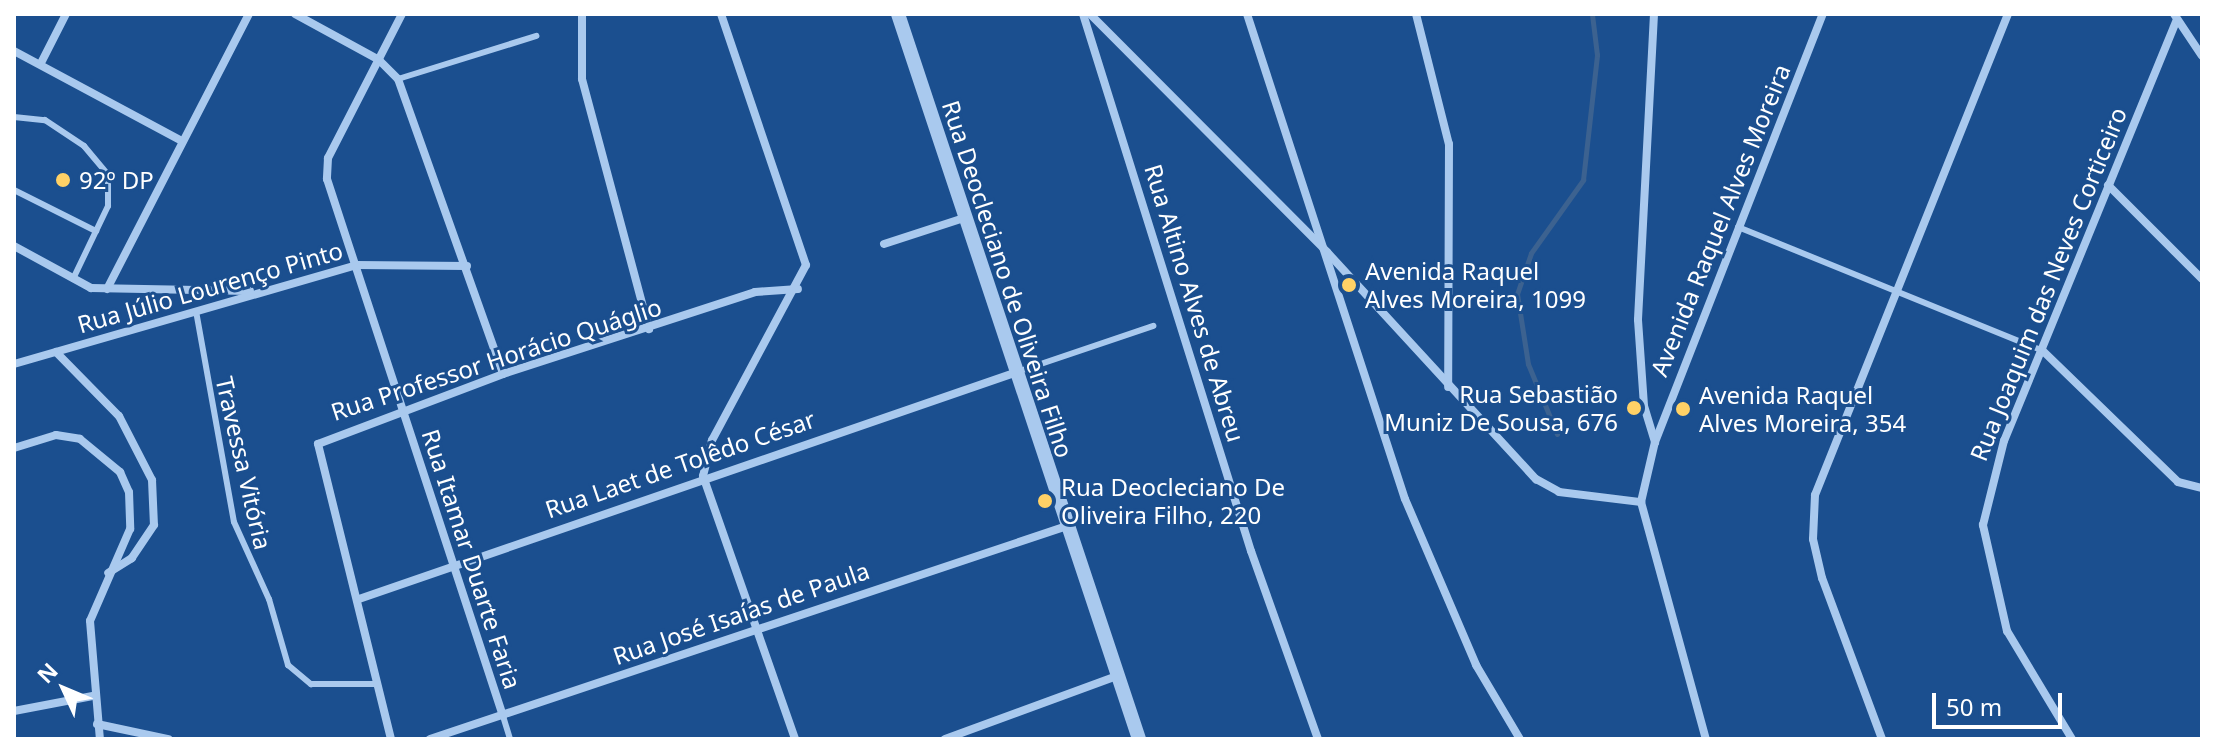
<!DOCTYPE html>
<html>
<head>
<meta charset="utf-8">
<style>
  body { margin:0 }
  #map { position:relative; width:2216px; height:753px; overflow:hidden; background:#1b4f8f; font-family:"Noto Sans",sans-serif }
  div>[style] { position:absolute }
  [style*='--x'] { left:calc(var(--x)*1px); top:calc(var(--y)*1px); width:calc(var(--w)*1px); rotate:calc(var(--a)*1deg) }
  .stream>* { height:5px; margin:-2.5px; padding:0 2.5px; transform-origin:2.5px; border-radius:2.5px; background:#3c6290 }
  .service>* { height:6px; margin:-3px; padding:0 3px; transform-origin:3px; border-radius:3px; background:#a9c9ee }
  .minor>* { height:8px; margin:-4px; padding:0 4px; transform-origin:4px; border-radius:4px; background:#a9c9ee }
  .tertiary>* { height:14px; margin:-7px; padding:0 7px; transform-origin:7px; border-radius:7px; background:#a9c9ee }
  .dots>* { width:22px; height:22px; translate:-50% -50%; box-sizing:border-box; border:4px solid #1b4f8f; border-radius:50% }
  span { translate:-50% -50%; white-space:nowrap; text-align:center; line-height:1.15; -webkit-text-stroke:6px #1b4f8f; paint-order:stroke }
  .poi-label { font-size:24px; color:#fff }
  .left { translate:0 -50%; text-align:left }
  .right { translate:-100% -50%; text-align:right }
  .street-label { font-size:24px; color:#fff }
  .frame { position:absolute; inset:0; border:16px solid #fff; pointer-events:none }
  .north { position:absolute; left:24px; top:649px; width:80px; height:80px; -webkit-text-stroke:6px #1b4f8f; paint-order:stroke; rotate:314deg; font-size:22px; font-weight:700; line-height:32px; text-align:center; color:#fff }
  .north::after { content:''; display:block; margin:auto; width:28px; height:36px; background:#fff; clip-path:polygon(50% 0,100% 100%,50% 72%,0 100%) }
  .scale { position:absolute; left:1932px; top:693px; width:130px; height:36px; box-sizing:border-box; border:4px solid #fff; border-top:0; padding-left:10px; font-size:24px; line-height:28px; white-space:nowrap; color:#fff; -webkit-text-stroke:6px #1b4f8f; paint-order:stroke }
</style>
</head>
<body>
<div id="map">
  <div class="stream">
    <div style="--x:1557;--y:434;--w:76;--a:-112.5"></div>
    <div style="--x:1528;--y:364;--w:71;--a:-98.9"></div>
    <div style="--x:1517;--y:294;--w:43;--a:-71.1"></div>
    <div style="--x:1531;--y:253;--w:90;--a:-54.5"></div>
    <div style="--x:1583;--y:180;--w:126;--a:-83.6"></div>
    <div style="--x:1597;--y:55;--w:41;--a:-97"></div>
  </div>
  <div class="service">
    <div style="--x:398;--y:79;--w:145;--a:-17.3"></div>
    <div style="--x:14;--y:117;--w:31;--a:6"></div>
    <div style="--x:45;--y:120;--w:47;--a:33.7"></div>
    <div style="--x:84;--y:146;--w:38;--a:50"></div>
    <div style="--x:108;--y:175;--w:31;--a:90"></div>
    <div style="--x:108;--y:206;--w:81;--a:115.6"></div>
    <div style="--x:14;--y:190;--w:92;--a:26.6"></div>
    <div style="--x:1738;--y:227;--w:329;--a:22.1"></div>
    <div style="--x:196;--y:311;--w:214;--a:79.8"></div>
    <div style="--x:234;--y:522;--w:85;--a:65.6"></div>
    <div style="--x:269;--y:599;--w:69;--a:73.9"></div>
    <div style="--x:288;--y:665;--w:30;--a:40"></div>
    <div style="--x:311;--y:684;--w:64;--a:0"></div>
    <div style="--x:1017;--y:372;--w:144;--a:-18.7"></div>
    <div style="--x:503;--y:716;--w:24;--a:73"></div>
  </div>
  <div class="minor">
    <div style="--x:295;--y:14;--w:96;--a:28.7"></div>
    <div style="--x:379;--y:60;--w:27;--a:45"></div>
    <div style="--x:398;--y:79;--w:313;--a:70.4"></div>
    <div style="--x:402;--y:14;--w:162;--a:117.2"></div>
    <div style="--x:328;--y:158;--w:21;--a:93"></div>
    <div style="--x:327;--y:179;--w:565;--a:71.85"></div>
    <div style="--x:582;--y:14;--w:65;--a:90"></div>
    <div style="--x:582;--y:79;--w:259;--a:75"></div>
    <div style="--x:721;--y:14;--w:265;--a:71.3"></div>
    <div style="--x:806;--y:265;--w:199;--a:118.2"></div>
    <div style="--x:712;--y:440;--w:37;--a:104"></div>
    <div style="--x:703;--y:476;--w:279;--a:70.7"></div>
    <div style="--x:1083;--y:14;--w:563;--a:72.63"></div>
    <div style="--x:1251;--y:551;--w:200;--a:70.4"></div>
    <div style="--x:1090;--y:14;--w:336;--a:45.1"></div>
    <div style="--x:1327;--y:252;--w:309;--a:47.4"></div>
    <div style="--x:1536;--y:479;--w:26;--a:29"></div>
    <div style="--x:1559;--y:492;--w:83;--a:7"></div>
    <div style="--x:1641;--y:502;--w:62;--a:-76.9"></div>
    <div style="--x:1655;--y:442;--w:460;--a:-68.6"></div>
    <div style="--x:1247;--y:14;--w:510;--a:71.96"></div>
    <div style="--x:1405;--y:499;--w:181;--a:66.8"></div>
    <div style="--x:1476;--y:665;--w:86;--a:59.3"></div>
    <div style="--x:1416;--y:14;--w:134;--a:75.8"></div>
    <div style="--x:1449;--y:144;--w:243;--a:90.2"></div>
    <div style="--x:1654;--y:14;--w:306;--a:93"></div>
    <div style="--x:1638;--y:320;--w:86;--a:86"></div>
    <div style="--x:1644;--y:406;--w:38;--a:73"></div>
    <div style="--x:2174;--y:14;--w:50;--a:56.3"></div>
    <div style="--x:14;--y:51;--w:191;--a:28.2"></div>
    <div style="--x:41;--y:63;--w:55;--a:-63"></div>
    <div style="--x:2108;--y:185;--w:133;--a:45"></div>
    <div style="--x:884;--y:244;--w:84;--a:-18"></div>
    <div style="--x:14;--y:246;--w:88;--a:28.6"></div>
    <div style="--x:91;--y:288;--w:159;--a:1.1"></div>
    <div style="--x:107;--y:289;--w:309;--a:-62.7"></div>
    <div style="--x:2043;--y:351;--w:188;--a:44.1"></div>
    <div style="--x:2178;--y:482;--w:25;--a:14"></div>
    <div style="--x:56;--y:352;--w:90;--a:45.5"></div>
    <div style="--x:119;--y:416;--w:72;--a:62.7"></div>
    <div style="--x:152;--y:480;--w:45;--a:87.5"></div>
    <div style="--x:154;--y:525;--w:40;--a:124"></div>
    <div style="--x:132;--y:558;--w:28;--a:148"></div>
    <div style="--x:14;--y:364;--w:356;--a:-16.1"></div>
    <div style="--x:356;--y:265;--w:111;--a:0.5"></div>
    <div style="--x:14;--y:448;--w:44;--a:-17.2"></div>
    <div style="--x:56;--y:435;--w:24;--a:9"></div>
    <div style="--x:80;--y:439;--w:52;--a:39.5"></div>
    <div style="--x:120;--y:472;--w:22;--a:66"></div>
    <div style="--x:129;--y:492;--w:37;--a:88"></div>
    <div style="--x:130;--y:529;--w:100;--a:113.5"></div>
    <div style="--x:90;--y:621;--w:118;--a:85.2"></div>
    <div style="--x:1641;--y:502;--w:246;--a:74.7"></div>
    <div style="--x:359;--y:599;--w:696;--a:-19.03"></div>
    <div style="--x:14;--y:711;--w:80;--a:-10.8"></div>
    <div style="--x:97;--y:724;--w:73;--a:11.9"></div>
    <div style="--x:391;--y:739;--w:304;--a:-103.9"></div>
    <div style="--x:318;--y:444;--w:198;--a:-20.7"></div>
    <div style="--x:503;--y:374;--w:265;--a:-18"></div>
    <div style="--x:755;--y:292;--w:43;--a:-4"></div>
    <div style="--x:430;--y:739;--w:672;--a:-18.49"></div>
    <div style="--x:945;--y:739;--w:183;--a:-20.1"></div>
    <div style="--x:1882;--y:739;--w:172;--a:-110.4"></div>
    <div style="--x:1822;--y:578;--w:40;--a:-103"></div>
    <div style="--x:1813;--y:539;--w:44;--a:-87.4"></div>
    <div style="--x:1815;--y:495;--w:518;--a:-68.14"></div>
    <div style="--x:2072;--y:739;--w:126;--a:-121"></div>
    <div style="--x:2007;--y:631;--w:109;--a:-102.8"></div>
    <div style="--x:1983;--y:525;--w:87;--a:-76"></div>
    <div style="--x:2004;--y:441;--w:454;--a:-67.7"></div>
  </div>
  <div class="tertiary">
    <div style="--x:898;--y:14;--w:764;--a:71.61"></div>
  </div>
  <div class="dots">
    <div style="left:63px;top:180px;background:#ffd166"></div>
    <div style="left:1349px;top:285px;background:#ffd166"></div>
    <div style="left:1634px;top:408px;background:#ffd166"></div>
    <div style="left:1683px;top:409px;background:#ffd166"></div>
    <div style="left:1045px;top:501px;background:#ffd166"></div>
  </div>
  <div class="poi-label">
    <span class="left" style="left:79px;top:180px">92º DP</span>
    <span class="left" style="left:1365px;top:285px">Avenida Raquel<br>Alves Moreira, 1099</span>
    <span class="right" style="left:1618px;top:408px">Rua Sebastião<br>Muniz De Sousa, 676</span>
    <span class="left" style="left:1699px;top:409px">Avenida Raquel<br>Alves Moreira, 354</span>
    <span class="left" style="left:1061px;top:501px">Rua Deocleciano De<br>Oliveira Filho, 220</span>
  </div>
  <div class="street-label">
    <span style="left:1720px;top:220px;rotate:-68deg">Avenida Raquel Alves Moreira</span>
    <span style="left:1008px;top:279px;rotate:72deg">Rua Deocleciano de Oliveira Filho</span>
    <span style="left:2048px;top:284px;rotate:-68deg">Rua Joaquim das Neves Corticeiro</span>
    <span style="left:210px;top:287px;rotate:-16deg">Rua Júlio Lourenço Pinto</span>
    <span style="left:1195px;top:303px;rotate:73deg">Rua Altino Alves de Abreu</span>
    <span style="left:496px;top:359px;rotate:-18deg">Rua Professor Horácio Quáglio</span>
    <span style="left:244px;top:463px;rotate:77deg">Travessa Vitória</span>
    <span style="left:680px;top:464px;rotate:-19deg">Rua Laet de Tolêdo César</span>
    <span style="left:472px;top:559px;rotate:72deg">Rua Itamar Duarte Faria</span>
    <span style="left:741px;top:613px;rotate:-19deg">Rua José Isaías de Paula</span>
  </div>
  <div class="frame"></div>
  <div class="north">N</div>
  <div class="scale">50 m</div>
</div>
</body>
</html>
